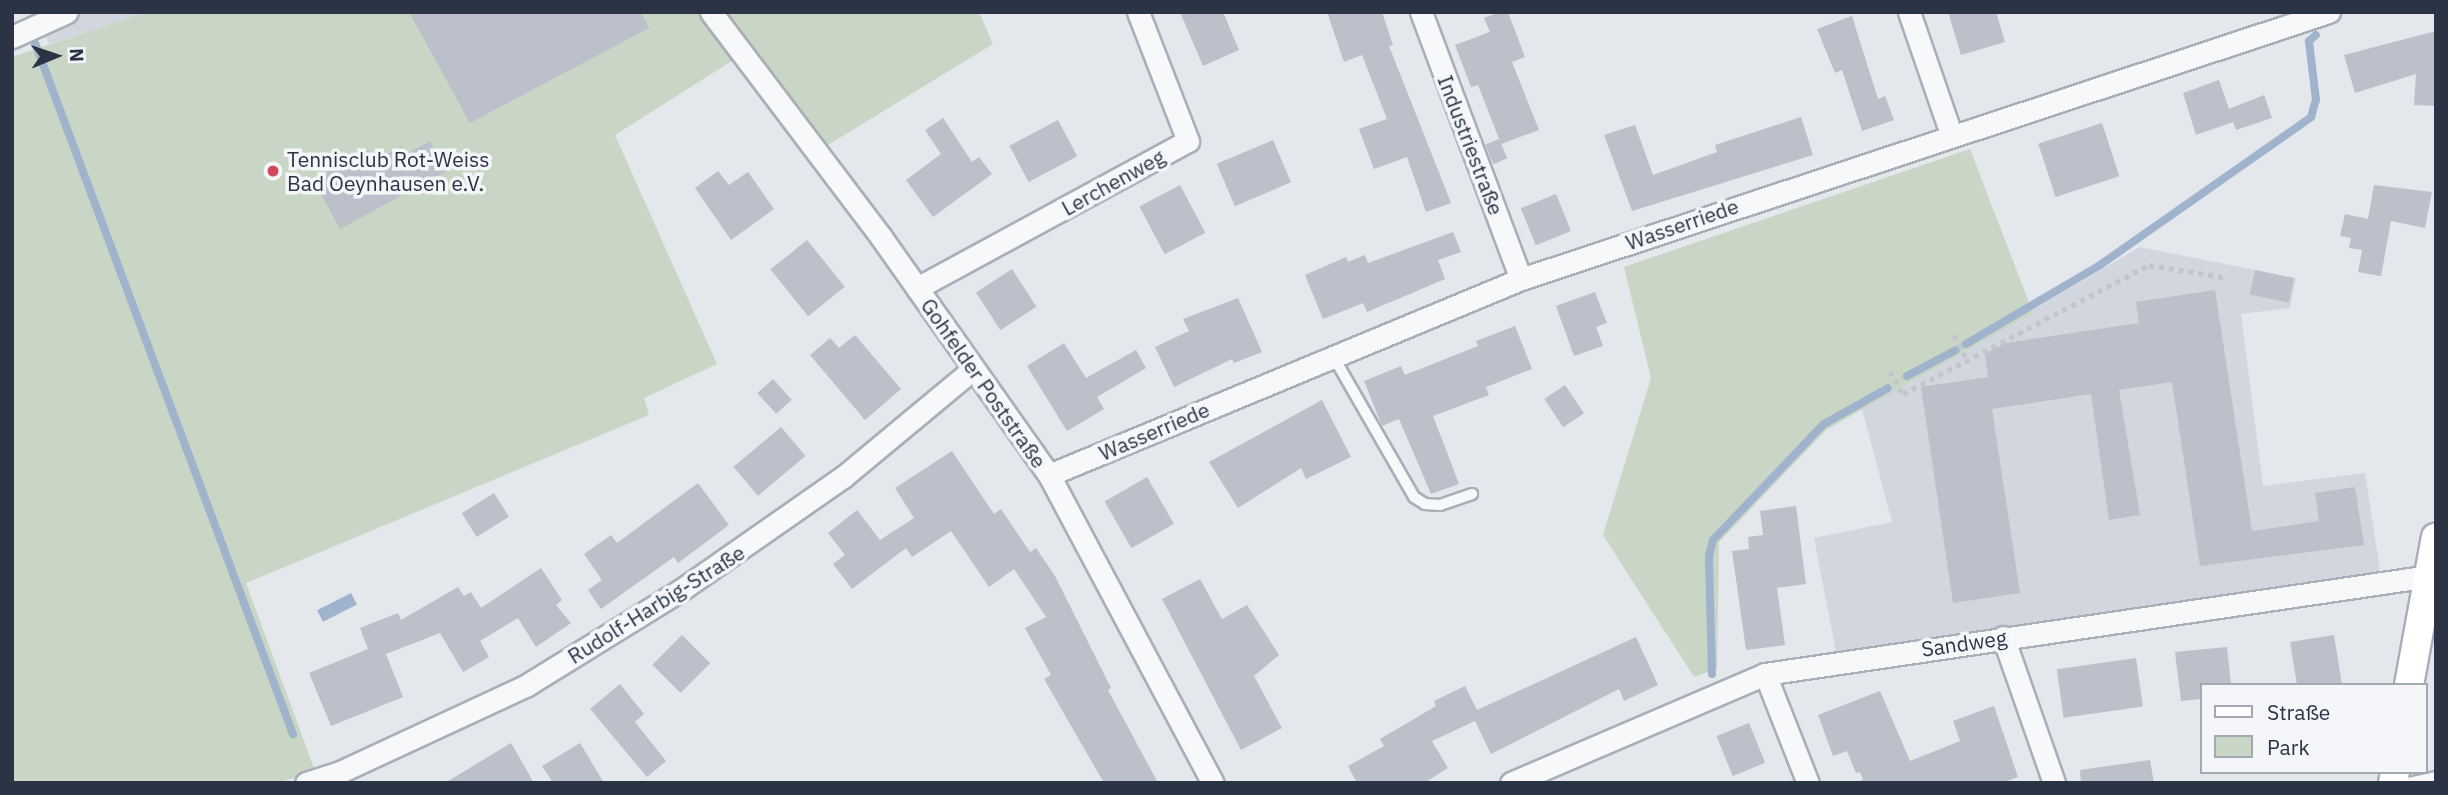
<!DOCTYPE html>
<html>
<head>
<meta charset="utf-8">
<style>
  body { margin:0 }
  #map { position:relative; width:2448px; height:795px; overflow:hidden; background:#e4e7ec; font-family:"IBM Plex Sans",sans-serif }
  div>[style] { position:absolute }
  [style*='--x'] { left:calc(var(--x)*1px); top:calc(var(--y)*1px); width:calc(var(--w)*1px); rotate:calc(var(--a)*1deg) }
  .built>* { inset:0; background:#d2d6de }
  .green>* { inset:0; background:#c9d6c5 }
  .water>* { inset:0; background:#9fb4cc; transform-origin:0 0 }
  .stream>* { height:8px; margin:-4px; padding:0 4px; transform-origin:4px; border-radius:4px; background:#9fb4cc }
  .building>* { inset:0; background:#bbc0ca; transform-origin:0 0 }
  .path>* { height:4.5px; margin-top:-2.25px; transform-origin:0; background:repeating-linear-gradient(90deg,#c2c5cb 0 5px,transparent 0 10px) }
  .roads { filter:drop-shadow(2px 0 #a9aeb7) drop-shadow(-2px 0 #a9aeb7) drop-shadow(0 2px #a9aeb7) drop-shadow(0 -2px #a9aeb7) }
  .lane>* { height:10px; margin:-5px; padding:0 5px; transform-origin:5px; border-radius:5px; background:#f7f8fa }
  .street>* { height:21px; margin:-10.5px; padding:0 10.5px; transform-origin:10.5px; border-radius:10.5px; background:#f7f8fa }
  .secondary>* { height:28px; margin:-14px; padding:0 14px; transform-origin:14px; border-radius:14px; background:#fff }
  .dots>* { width:19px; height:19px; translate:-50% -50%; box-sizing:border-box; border:4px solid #f4f6f9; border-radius:50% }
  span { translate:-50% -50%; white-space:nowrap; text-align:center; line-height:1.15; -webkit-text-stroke:7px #f4f6f9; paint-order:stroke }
  .street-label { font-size:21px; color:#2b3445 }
  .poi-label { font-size:21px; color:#2b3445 }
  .left { translate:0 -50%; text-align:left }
  .frame { position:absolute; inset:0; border:14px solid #2b3445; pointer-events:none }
  .legend { position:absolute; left:2200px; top:683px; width:228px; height:91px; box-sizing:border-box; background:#f4f6f9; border:2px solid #a4a8b1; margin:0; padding:9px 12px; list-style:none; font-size:21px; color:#2b3445 }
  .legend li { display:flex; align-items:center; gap:14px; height:35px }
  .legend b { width:35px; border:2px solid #a4a8b1 }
  .north { position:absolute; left:21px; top:21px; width:70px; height:70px; -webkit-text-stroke:5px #f4f6f9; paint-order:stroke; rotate:88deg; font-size:19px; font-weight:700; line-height:28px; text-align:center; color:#2b3445 }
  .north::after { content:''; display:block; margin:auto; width:24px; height:32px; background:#2b3445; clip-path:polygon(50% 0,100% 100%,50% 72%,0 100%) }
</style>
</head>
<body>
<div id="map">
  <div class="built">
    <div style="clip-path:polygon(38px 12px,146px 12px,49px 44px)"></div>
    <div style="clip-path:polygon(2140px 247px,2296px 278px,2290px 308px,2241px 314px,2263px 486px,2365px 473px,2381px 577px,1837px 657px,1814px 538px,1892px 522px,1862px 409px)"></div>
  </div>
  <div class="green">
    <div style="clip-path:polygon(146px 12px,979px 12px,993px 44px,823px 148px,746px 52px,615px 135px,717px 364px,644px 398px,649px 415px,246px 583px,315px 771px,278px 783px,12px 783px,12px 57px)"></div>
    <div style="clip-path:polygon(1970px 149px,2033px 313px,1826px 430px,1719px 542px,1717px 669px,1694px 677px,1603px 535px,1651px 378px,1624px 267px)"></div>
  </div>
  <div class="water">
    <div style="left:351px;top:593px;width:13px;height:38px;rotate:63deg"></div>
  </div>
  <div class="stream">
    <div style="--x:35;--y:43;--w:738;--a:69.53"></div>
    <div style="--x:1966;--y:344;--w:156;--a:-30.5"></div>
    <div style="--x:2100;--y:265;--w:258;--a:-35"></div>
    <div style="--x:2311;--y:117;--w:18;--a:-74"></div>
    <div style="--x:2316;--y:100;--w:59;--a:-96.8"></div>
    <div style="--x:2309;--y:41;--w:9;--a:-41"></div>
    <div style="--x:1907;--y:376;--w:55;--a:-28"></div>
    <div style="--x:1712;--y:674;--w:118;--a:-91.5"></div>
    <div style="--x:1709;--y:556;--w:16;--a:-76"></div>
    <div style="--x:1713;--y:540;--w:161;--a:-46.3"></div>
    <div style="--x:1824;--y:424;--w:73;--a:-29.4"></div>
  </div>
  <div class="building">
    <div style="clip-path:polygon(409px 12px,641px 12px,649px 28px,470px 123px)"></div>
    <div style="clip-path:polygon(1180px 12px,1223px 12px,1239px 50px,1203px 66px)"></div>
    <div style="clip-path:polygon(1327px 12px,1382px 12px,1393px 45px,1389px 46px,1451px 203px,1426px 212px,1407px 157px,1374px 169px,1359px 129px,1387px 119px,1362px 55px,1344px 62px)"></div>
    <div style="clip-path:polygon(1499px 12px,1508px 12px,1525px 57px,1512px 62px,1539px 130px,1501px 144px,1478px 85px,1471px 87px,1455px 45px,1490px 32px,1484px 18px)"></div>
    <div style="clip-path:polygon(1948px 12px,1996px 12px,2005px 42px,1961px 55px)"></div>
    <div style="clip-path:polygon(1852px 16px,1878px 99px,1885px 96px,1894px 120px,1862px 131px,1842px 70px,1835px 73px,1817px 29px)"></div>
    <div style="clip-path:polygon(2436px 31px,2436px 106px,2414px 105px,2416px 74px,2355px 93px,2344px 55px)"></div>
    <div style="clip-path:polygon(2219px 80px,2229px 109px,2264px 95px,2272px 118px,2236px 130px,2233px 122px,2196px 135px,2183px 93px)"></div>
    <div style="clip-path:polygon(1801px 117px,1813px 155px,1632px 211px,1604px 135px,1635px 125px,1653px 175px,1717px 152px,1715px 145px)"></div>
    <div style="clip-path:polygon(943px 118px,972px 162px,979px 157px,992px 174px,933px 217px,906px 180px,941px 154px,925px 130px)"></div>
    <div style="left:1058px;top:120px;width:41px;height:55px;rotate:62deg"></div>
    <div style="left:2102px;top:123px;width:56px;height:67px;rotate:72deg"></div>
    <div style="left:1499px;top:139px;width:21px;height:15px;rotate:67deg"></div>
    <div style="left:1273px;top:140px;width:46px;height:61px;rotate:67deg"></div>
    <div style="clip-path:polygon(430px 141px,447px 171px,340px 229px,313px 180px,369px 150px,374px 161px,402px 146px,406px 154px)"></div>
    <div style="clip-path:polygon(718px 171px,729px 185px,748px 172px,774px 209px,731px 240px,695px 188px)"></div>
    <div style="left:1180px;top:185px;width:54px;height:46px;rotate:62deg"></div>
    <div style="clip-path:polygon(2374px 185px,2432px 192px,2425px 228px,2391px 221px,2381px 276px,2358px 272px,2362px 250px,2349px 248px,2351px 238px,2340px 236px,2345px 214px,2368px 219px)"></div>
    <div style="left:1556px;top:194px;width:40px;height:38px;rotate:68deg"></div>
    <div style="clip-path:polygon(1453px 232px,1461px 252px,1438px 260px,1445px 279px,1367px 312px,1363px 303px,1323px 319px,1305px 275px,1346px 257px,1348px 262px,1365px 255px,1368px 263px)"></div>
    <div style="left:807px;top:240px;width:60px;height:47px;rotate:51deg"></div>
    <div style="left:1012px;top:269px;width:45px;height:43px;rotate:57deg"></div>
    <div style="left:2255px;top:270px;width:40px;height:25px;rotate:12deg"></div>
    <div style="clip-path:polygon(2215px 290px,2252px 531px,2319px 521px,2315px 493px,2355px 487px,2364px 545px,2200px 566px,2172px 382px,2119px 390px,2140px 515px,2109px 520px,2091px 394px,1992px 409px,2020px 593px,1953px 603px,1921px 387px,1988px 377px,1985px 354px,2005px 343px,2139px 323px,2136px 302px)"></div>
    <div style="clip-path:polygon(1595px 292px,1607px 323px,1596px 327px,1603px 346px,1574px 356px,1556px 306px)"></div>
    <div style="clip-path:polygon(1238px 298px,1262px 352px,1234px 363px,1232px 359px,1174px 387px,1155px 347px,1189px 331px,1183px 319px)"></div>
    <div style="clip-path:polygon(1515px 326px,1532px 369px,1486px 387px,1489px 395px,1433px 416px,1459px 484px,1431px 494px,1399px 419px,1382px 426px,1364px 381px,1401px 366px,1405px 375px,1478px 346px,1476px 341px)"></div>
    <div style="clip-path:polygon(855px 335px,901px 389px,865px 420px,810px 355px,830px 338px,839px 348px)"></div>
    <div style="clip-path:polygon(1064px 343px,1086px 378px,1136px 350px,1146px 368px,1097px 397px,1104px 409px,1067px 431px,1027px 366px)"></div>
    <div style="left:773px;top:379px;width:28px;height:21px;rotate:48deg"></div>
    <div style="left:1565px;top:385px;width:34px;height:25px;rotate:56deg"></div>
    <div style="clip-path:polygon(1322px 400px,1351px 457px,1306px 479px,1301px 468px,1238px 508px,1209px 462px)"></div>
    <div style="left:781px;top:427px;width:38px;height:62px;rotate:50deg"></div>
    <div style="clip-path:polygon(952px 451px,994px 514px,1001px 509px,1030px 552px,1036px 548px,1055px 576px,1111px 688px,1108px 690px,1158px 783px,1104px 783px,1044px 679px,1051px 675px,1025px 628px,1046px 617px,1014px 569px,989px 587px,951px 531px,912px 557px,906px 548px,852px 589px,833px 564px,845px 555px,828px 533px,857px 510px,880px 540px,914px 518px,895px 488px)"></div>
    <div style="left:1147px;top:477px;width:54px;height:49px;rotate:60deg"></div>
    <div style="clip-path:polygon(698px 483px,729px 525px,678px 563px,674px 557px,601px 609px,588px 590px,602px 580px,584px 554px,611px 535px,617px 543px)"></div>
    <div style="left:494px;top:493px;width:28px;height:38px;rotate:58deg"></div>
    <div style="clip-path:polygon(1796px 506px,1806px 584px,1777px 588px,1785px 645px,1746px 650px,1732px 551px,1749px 549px,1748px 537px,1763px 535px,1760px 511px)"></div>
    <div style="clip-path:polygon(541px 568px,562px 600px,556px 605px,571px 623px,536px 647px,518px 618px,480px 641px,489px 657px,463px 672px,440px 633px,386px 654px,403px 697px,331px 726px,309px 673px,368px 649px,360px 628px,398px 613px,401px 620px,458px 587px,464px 596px,471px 592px,481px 608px)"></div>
    <div style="clip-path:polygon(1200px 579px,1222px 619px,1247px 605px,1279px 655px,1254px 676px,1282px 728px,1241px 750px,1162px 599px)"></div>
    <div style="left:682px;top:635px;width:40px;height:42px;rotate:45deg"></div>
    <div style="clip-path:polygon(2334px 635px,2342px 685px,2297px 685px,2290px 642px)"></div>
    <div style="clip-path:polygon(1636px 637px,1658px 685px,1624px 701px,1619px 689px,1491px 754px,1475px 721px,1432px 741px,1448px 768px,1424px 783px,1357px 783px,1348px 766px,1384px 746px,1380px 739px,1436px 706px,1434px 701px,1465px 686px,1477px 710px)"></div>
    <div style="clip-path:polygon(2227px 647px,2231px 685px,2201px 685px,2201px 699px,2181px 701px,2175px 652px)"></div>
    <div style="left:2136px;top:658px;width:49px;height:80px;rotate:82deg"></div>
    <div style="clip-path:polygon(620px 684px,644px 714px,635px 722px,666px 761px,647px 777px,590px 709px)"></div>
    <div style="clip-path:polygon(1880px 691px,1910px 761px,1960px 741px,1953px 721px,1994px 706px,2018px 777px,2002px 783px,1858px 783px,1863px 779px,1860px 772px,1856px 773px,1847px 751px,1833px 756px,1818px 715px)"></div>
    <div style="left:1749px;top:723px;width:43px;height:35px;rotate:68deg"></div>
    <div style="clip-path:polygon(511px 743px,534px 783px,445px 783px)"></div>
    <div style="clip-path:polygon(580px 743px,604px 783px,553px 783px,542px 766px)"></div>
    <div style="clip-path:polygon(2150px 760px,2154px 783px,2081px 783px,2080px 770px)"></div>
  </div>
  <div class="path">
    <div style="--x:1954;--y:335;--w:27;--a:62"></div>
    <div style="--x:1890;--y:371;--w:26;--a:61"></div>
    <div style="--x:1903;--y:394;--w:278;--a:-27.7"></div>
    <div style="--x:2149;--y:265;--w:80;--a:9.3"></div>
  </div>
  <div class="roads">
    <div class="lane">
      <div style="--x:1333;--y:356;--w:163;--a:60.1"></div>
      <div style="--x:1414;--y:497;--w:13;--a:32"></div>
      <div style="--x:1425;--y:504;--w:15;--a:4"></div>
      <div style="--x:1440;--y:505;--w:34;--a:-19"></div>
      <div style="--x:2408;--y:783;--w:29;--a:-12"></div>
    </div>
    <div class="street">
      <div style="--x:711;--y:12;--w:282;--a:52.9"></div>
      <div style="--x:881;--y:237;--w:291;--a:54.8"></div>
      <div style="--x:1049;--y:475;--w:349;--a:62"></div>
      <div style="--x:1421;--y:12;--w:285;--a:69.5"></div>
      <div style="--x:1909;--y:12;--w:129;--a:71"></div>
      <div style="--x:12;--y:37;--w:60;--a:-24.4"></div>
      <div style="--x:917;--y:288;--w:308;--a:-28.5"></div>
      <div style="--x:1188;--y:141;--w:138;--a:-111.2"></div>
      <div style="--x:1049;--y:475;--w:511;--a:-22.55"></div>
      <div style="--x:1521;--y:279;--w:851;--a:-18.29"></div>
      <div style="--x:2003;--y:637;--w:155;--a:70.7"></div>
      <div style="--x:1765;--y:674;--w:117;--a:68.5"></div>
      <div style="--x:306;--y:783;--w:36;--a:-18"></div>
      <div style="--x:340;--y:772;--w:206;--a:-24.9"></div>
      <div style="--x:527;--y:685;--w:181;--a:-31.7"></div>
      <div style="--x:681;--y:590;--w:198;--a:-34.9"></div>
      <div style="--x:843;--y:477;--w:168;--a:-39.7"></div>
      <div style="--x:1511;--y:783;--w:276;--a:-23.2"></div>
      <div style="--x:1765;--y:674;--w:678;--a:-8.39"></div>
    </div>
    <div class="secondary">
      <div style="--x:2409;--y:685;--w:150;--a:-79.7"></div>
      <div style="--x:2393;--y:783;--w:11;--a:-80"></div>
    </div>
  </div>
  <div class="dots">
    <div style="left:273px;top:171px;background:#d1495b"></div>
  </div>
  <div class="street-label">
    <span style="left:1471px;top:145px;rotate:69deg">Industriestraße</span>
    <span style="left:1113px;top:182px;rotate:-29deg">Lerchenweg</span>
    <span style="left:1682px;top:224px;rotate:-19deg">Wasserriede</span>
    <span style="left:984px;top:383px;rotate:55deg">Gohfelder Poststraße</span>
    <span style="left:1154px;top:431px;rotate:-23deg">Wasserriede</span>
    <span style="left:656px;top:604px;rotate:-32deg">Rudolf-Harbig-Straße</span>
    <span style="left:1964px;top:643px;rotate:-8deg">Sandweg</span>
  </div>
  <div class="poi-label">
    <span class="left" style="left:287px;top:171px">Tennisclub Rot-Weiss<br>Bad Oeynhausen e.V.</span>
  </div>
  <div class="frame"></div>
  <ul class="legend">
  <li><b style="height:9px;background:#fff"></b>Straße</li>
  <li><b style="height:19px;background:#c9d6c5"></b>Park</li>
  </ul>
  <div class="north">N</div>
</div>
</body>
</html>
